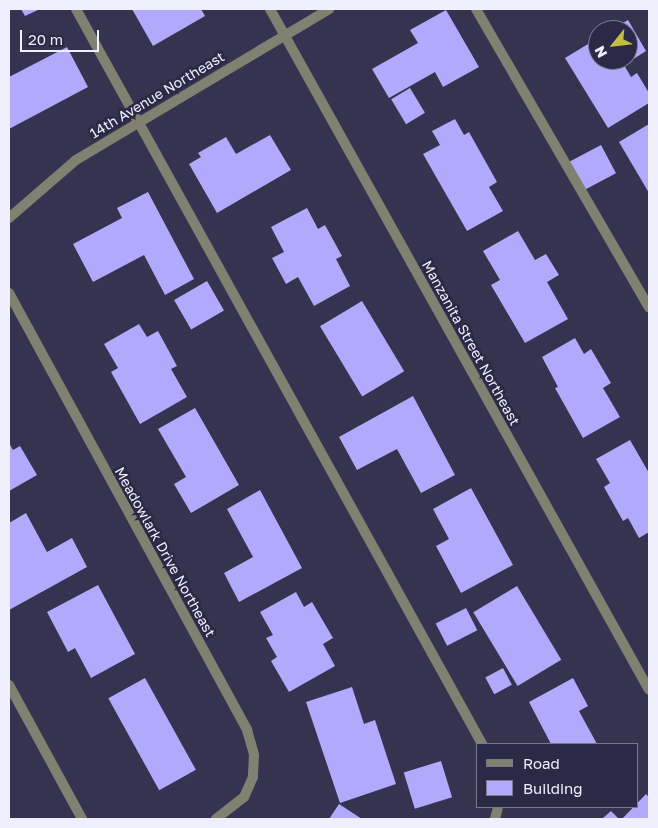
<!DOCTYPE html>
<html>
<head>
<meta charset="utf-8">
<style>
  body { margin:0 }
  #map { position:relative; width:658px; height:828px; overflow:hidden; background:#363351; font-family:"Golos Text",sans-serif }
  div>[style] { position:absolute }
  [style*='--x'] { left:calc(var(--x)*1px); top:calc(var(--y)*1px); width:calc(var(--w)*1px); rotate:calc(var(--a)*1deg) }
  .building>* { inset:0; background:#b1a9fb; transform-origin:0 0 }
  .lane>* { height:10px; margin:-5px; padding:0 5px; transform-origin:5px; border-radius:5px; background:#818171 }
  .street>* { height:10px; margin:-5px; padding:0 5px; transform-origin:5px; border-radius:5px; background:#818171 }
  span { translate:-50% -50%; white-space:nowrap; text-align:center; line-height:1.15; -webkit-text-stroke:5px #2c2946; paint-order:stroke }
  .street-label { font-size:14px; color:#f0effe }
  .frame { position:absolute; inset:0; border:10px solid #f0effe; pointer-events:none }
  .legend { position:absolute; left:476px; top:743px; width:162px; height:65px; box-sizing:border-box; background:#2c2946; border:1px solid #7a7890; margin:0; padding:6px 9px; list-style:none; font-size:15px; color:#f0effe }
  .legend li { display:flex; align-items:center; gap:10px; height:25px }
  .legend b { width:25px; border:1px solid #7a7890 }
  .north { position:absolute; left:588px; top:20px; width:50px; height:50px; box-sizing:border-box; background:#2c2946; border:1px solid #7a7890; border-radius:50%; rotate:241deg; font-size:14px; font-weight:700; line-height:20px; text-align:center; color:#f0effe }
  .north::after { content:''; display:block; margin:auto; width:18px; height:22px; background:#c1be40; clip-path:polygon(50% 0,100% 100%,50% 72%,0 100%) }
  .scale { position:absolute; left:20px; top:30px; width:79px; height:22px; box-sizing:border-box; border:2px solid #f0effe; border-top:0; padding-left:6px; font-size:15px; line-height:18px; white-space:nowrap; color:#f0effe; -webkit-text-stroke:4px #2c2946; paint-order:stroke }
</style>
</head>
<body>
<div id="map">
  <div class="building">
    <div style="clip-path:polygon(21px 9px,40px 9px,25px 16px)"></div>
    <div style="clip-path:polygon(132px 9px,201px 9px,205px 16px,153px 46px)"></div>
    <div style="clip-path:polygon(446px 10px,479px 67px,443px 87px,435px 72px,389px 98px,372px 69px,418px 43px,410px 30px)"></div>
    <div style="clip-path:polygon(628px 20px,646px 51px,624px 65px,631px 77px,637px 73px,649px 93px,649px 103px,608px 128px,565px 58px,598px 38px,598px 60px,628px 60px,628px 30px,611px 30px)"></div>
    <div style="clip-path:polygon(67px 47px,88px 87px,9px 129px,9px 77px)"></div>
    <div style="left:410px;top:88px;width:29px;height:22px;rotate:59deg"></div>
    <div style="clip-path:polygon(455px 119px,464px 135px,469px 132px,497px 182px,489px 187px,503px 211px,467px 231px,423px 154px,440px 145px,432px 131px)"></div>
    <div style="clip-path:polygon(649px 124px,649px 193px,619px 142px)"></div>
    <div style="clip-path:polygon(270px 135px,291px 170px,217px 213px,189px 164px,201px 157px,198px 153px,226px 137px,236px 154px)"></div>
    <div style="left:601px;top:145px;width:32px;height:37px;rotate:62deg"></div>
    <div style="clip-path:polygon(148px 192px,194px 279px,165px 295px,144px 255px,93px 282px,73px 244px,122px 218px,117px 208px)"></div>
    <div style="clip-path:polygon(307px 208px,318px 229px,325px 225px,342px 256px,336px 259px,350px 286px,314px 306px,298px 277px,286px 284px,272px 258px,284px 252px,271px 227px)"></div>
    <div style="clip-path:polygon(518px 231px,535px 260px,546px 254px,559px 275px,547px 282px,568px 319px,525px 343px,491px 285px,500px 280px,483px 251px)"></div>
    <div style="left:207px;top:281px;width:34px;height:38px;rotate:60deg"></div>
    <div style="left:362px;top:301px;width:82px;height:49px;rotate:59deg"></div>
    <div style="clip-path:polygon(139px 324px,147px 337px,158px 331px,177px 366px,171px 369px,187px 397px,140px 424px,111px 372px,118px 368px,104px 344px)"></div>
    <div style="clip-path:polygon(575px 338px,584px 354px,591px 349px,611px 383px,603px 388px,620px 417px,583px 438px,555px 388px,558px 387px,542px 357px)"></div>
    <div style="clip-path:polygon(413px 396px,455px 475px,421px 493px,397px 449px,357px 470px,339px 437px)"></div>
    <div style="clip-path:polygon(195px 408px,239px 485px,191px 513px,174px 484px,186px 477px,158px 429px)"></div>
    <div style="clip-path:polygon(630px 440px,649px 473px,649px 532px,639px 538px,628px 518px,623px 521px,604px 487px,610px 483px,596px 459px)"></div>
    <div style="clip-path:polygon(9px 443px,13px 450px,20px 446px,37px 475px,9px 491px)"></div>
    <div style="clip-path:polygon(471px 488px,513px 565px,461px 593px,436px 546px,449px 539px,433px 509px)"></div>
    <div style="clip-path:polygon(260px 490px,302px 568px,239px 602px,224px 573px,253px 557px,227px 509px)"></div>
    <div style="clip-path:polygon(26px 513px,47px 552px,72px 538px,87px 567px,9px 610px,9px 523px)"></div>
    <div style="clip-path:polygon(98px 585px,135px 654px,91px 678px,75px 648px,68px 652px,47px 612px)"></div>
    <div style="left:517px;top:586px;width:86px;height:51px;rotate:59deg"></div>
    <div style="clip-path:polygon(296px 592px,304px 607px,312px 602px,333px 638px,323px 644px,335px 666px,289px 692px,271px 661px,277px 657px,266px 638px,273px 635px,260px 612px)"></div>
    <div style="left:466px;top:608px;width:25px;height:34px;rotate:63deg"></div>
    <div style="left:503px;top:668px;width:19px;height:20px;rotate:62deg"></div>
    <div style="left:145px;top:678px;width:105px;height:42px;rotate:61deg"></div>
    <div style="clip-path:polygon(573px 678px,588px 706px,579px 711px,597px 744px,551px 744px,529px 702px)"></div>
    <div style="clip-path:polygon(352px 687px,364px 724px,375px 720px,396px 784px,340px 803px,306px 702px)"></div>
    <div style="left:441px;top:761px;width:38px;height:39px;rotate:73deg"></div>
    <div style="clip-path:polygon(646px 794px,649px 797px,649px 819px,622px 819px)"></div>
    <div style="clip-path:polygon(339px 804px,362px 819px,329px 819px)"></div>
    <div style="clip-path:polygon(611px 811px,619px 819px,603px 818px)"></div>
  </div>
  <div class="lane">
    <div style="--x:76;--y:9;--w:840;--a:61.08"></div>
    <div style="--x:476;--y:9;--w:345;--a:59.9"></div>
    <div style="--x:9;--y:685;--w:153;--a:61.4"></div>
    <div style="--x:495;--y:819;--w:12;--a:-76"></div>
  </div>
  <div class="street">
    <div style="--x:270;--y:9;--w:779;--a:60.9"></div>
    <div style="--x:9;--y:218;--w:89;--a:-40.9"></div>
    <div style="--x:76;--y:160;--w:295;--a:-30.8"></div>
    <div style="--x:9;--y:293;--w:498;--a:61.4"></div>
    <div style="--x:247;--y:730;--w:26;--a:74"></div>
    <div style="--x:254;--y:755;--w:22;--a:93"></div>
    <div style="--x:253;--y:777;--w:22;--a:114"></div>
    <div style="--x:244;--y:797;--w:36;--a:142"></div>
  </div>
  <div class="street-label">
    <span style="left:157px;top:95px;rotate:-31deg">14th Avenue Northeast</span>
    <span style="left:471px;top:343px;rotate:61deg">Manzanita Street Northeast</span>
    <span style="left:165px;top:552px;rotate:61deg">Meadowlark Drive Northeast</span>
  </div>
  <div class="frame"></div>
  <ul class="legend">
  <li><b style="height:6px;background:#818171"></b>Road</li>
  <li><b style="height:14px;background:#b1a9fb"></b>Building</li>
  </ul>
  <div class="north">N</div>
  <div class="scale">20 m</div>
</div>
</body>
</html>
